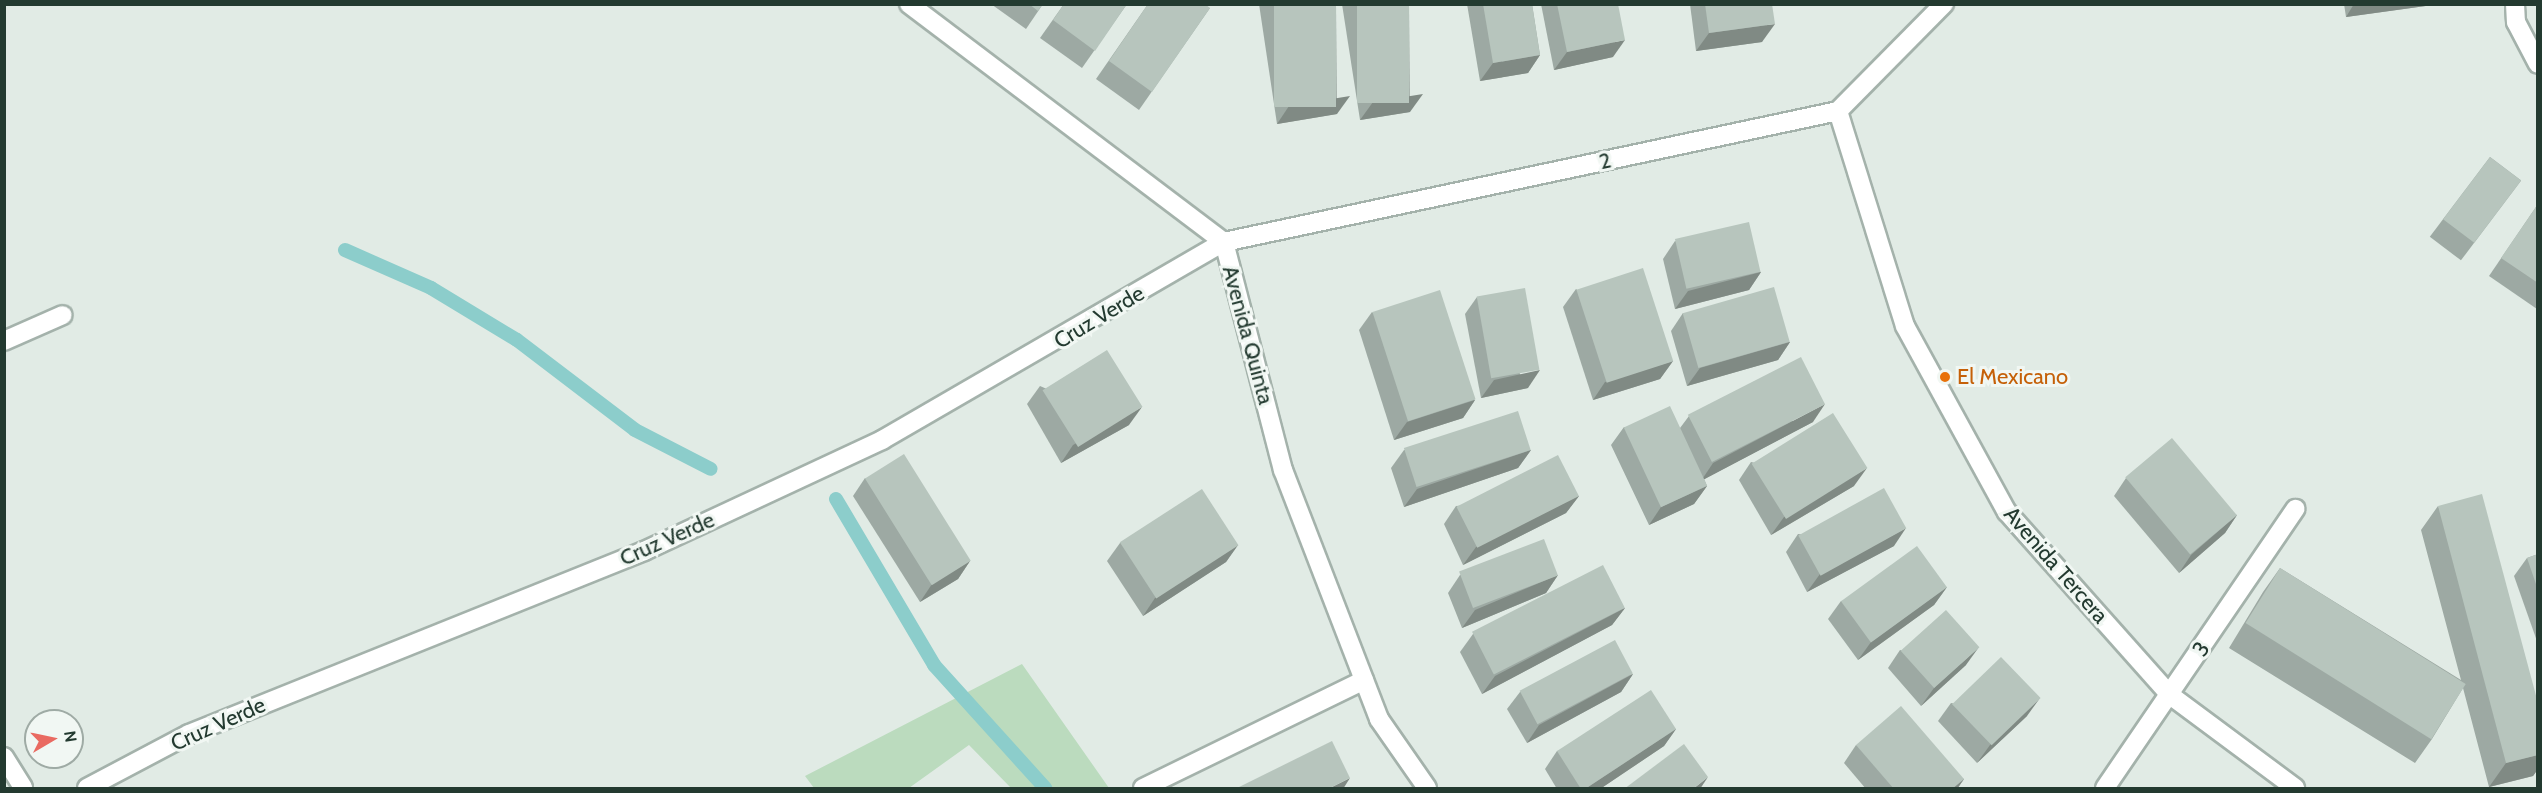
<!DOCTYPE html>
<html>
<head>
<meta charset="utf-8">
<style>
  body { margin:0 }
  #map { position:relative; width:2542px; height:793px; overflow:hidden; background:#e1ebe5; font-family:Cabin,sans-serif }
  div>[style] { position:absolute }
  [style*='--x'] { left:calc(var(--x)*1px); top:calc(var(--y)*1px); width:calc(var(--w)*1px); rotate:calc(var(--a)*1deg) }
  .green>* { inset:0; background:#bbdbbe }
  .stream>* { height:14px; margin:-7px; padding:0 7px; transform-origin:7px; border-radius:7px; background:#8ccdcb }
  .roads { filter:drop-shadow(2px 0 #a4b2ab) drop-shadow(-2px 0 #a4b2ab) drop-shadow(0 2px #a4b2ab) drop-shadow(0 -2px #a4b2ab) }
  .minor>* { height:18px; margin:-9px; padding:0 9px; transform-origin:9px; border-radius:9px; background:#fff }
  .wall>* { inset:0; background:#9da9a3; transform-origin:0 0 }
  .shaded-wall>* { inset:0; background:#808a84 }
  .building>* { inset:0; background:#b7c5bd; transform-origin:0 0 }
  .dots>* { width:16px; height:16px; translate:-50% -50%; box-sizing:border-box; border:3px solid #f1f7f3; border-radius:50% }
  span { translate:-50% -50%; white-space:nowrap; text-align:center; line-height:1.15; -webkit-text-stroke:6px #f1f7f3; paint-order:stroke }
  .street-label { font-size:22px; color:#233a30 }
  .food-label { font-size:22px; color:#c56008 }
  .left { translate:0 -50%; text-align:left }
  .frame { position:absolute; inset:0; border:6px solid #233a30; pointer-events:none }
  .north { position:absolute; left:24px; top:709px; width:60px; height:60px; box-sizing:border-box; background:#f1f7f3; border:2px solid #9faba5; border-radius:50%; rotate:81deg; font-size:16px; font-weight:700; line-height:24px; text-align:center; color:#233a30 }
  .north::after { content:''; display:block; margin:auto; width:21px; height:27px; background:#e96a61; clip-path:polygon(50% 0,100% 100%,50% 72%,0 100%) }
</style>
</head>
<body>
<div id="map">
  <div class="green">
    <div style="clip-path:polygon(1022px 664px,1109px 788px,1011px 788px,969px 745px,909px 788px,814px 788px,805px 776px)"></div>
  </div>
  <div class="stream">
    <div style="--x:345;--y:250;--w:94;--a:23.8"></div>
    <div style="--x:431;--y:288;--w:100;--a:31.2"></div>
    <div style="--x:517;--y:340;--w:148;--a:37.3"></div>
    <div style="--x:635;--y:430;--w:85;--a:27.2"></div>
    <div style="--x:836;--y:499;--w:193;--a:59.4"></div>
    <div style="--x:934;--y:665;--w:166;--a:47.9"></div>
  </div>
  <div class="roads">
    <div class="minor">
      <div style="--x:909;--y:4;--w:395;--a:37.1"></div>
      <div style="--x:1224;--y:242;--w:236;--a:75.5"></div>
      <div style="--x:1283;--y:470;--w:267;--a:68.9"></div>
      <div style="--x:1379;--y:719;--w:84;--a:55.2"></div>
      <div style="--x:2515;--y:4;--w:18;--a:87"></div>
      <div style="--x:2516;--y:22;--w:47;--a:62.4"></div>
      <div style="--x:1838;--y:111;--w:225;--a:72.7"></div>
      <div style="--x:1905;--y:326;--w:212;--a:61.3"></div>
      <div style="--x:2007;--y:512;--w:245;--a:48.3"></div>
      <div style="--x:2170;--y:695;--w:156;--a:36.6"></div>
      <div style="--x:4;--y:341;--w:64;--a:-23.8"></div>
      <div style="--x:4;--y:757;--w:36;--a:58"></div>
      <div style="--x:87;--y:788;--w:115;--a:-27.9"></div>
      <div style="--x:189;--y:734;--w:490;--a:-21.9"></div>
      <div style="--x:644;--y:551;--w:263;--a:-25"></div>
      <div style="--x:882;--y:440;--w:395;--a:-30.1"></div>
      <div style="--x:1224;--y:242;--w:628;--a:-12.04"></div>
      <div style="--x:1838;--y:111;--w:151;--a:-45.3"></div>
      <div style="--x:1143;--y:788;--w:246;--a:-26"></div>
      <div style="--x:2105;--y:788;--w:338;--a:-55.7"></div>
    </div>
  </div>
  <div class="wall">
    <div style="clip-path:polygon(991px 4px,1043px 4px,1026px 29px)"></div>
    <div style="clip-path:polygon(1064px 4px,1127px 4px,1082px 68px,1040px 38px)"></div>
    <div style="clip-path:polygon(1148px 4px,1210px 8px,1139px 110px,1096px 79px)"></div>
    <div style="clip-path:polygon(1259px 4px,1336px 4px,1337px 114px,1277px 124px)"></div>
    <div style="clip-path:polygon(1342px 4px,1409px 4px,1410px 112px,1360px 120px)"></div>
    <div style="clip-path:polygon(1467px 4px,1532px 4px,1540px 55px,1528px 73px,1480px 81px)"></div>
    <div style="clip-path:polygon(1541px 4px,1618px 4px,1613px 57px,1554px 70px)"></div>
    <div style="clip-path:polygon(1690px 4px,1772px 4px,1762px 42px,1696px 51px)"></div>
    <div style="clip-path:polygon(2344px 4px,2440px 4px,2346px 17px)"></div>
    <div style="left:2490px;top:157px;width:39px;height:100px;rotate:37deg"></div>
    <div style="clip-path:polygon(2538px 204px,2538px 309px,2537px 309px,2489px 276px)"></div>
    <div style="clip-path:polygon(1675px 241px,1761px 272px,1749px 290px,1675px 309px,1663px 259px)"></div>
    <div style="clip-path:polygon(1576px 289px,1673px 361px,1660px 379px,1593px 400px,1563px 307px)"></div>
    <div style="clip-path:polygon(1477px 297px,1528px 388px,1481px 398px,1465px 314px)"></div>
    <div style="clip-path:polygon(1372px 312px,1475px 400px,1463px 418px,1394px 440px,1359px 330px)"></div>
    <div style="clip-path:polygon(1683px 313px,1790px 342px,1778px 360px,1687px 386px,1671px 331px)"></div>
    <div style="clip-path:polygon(1040px 386px,1129px 425px,1061px 463px,1027px 404px)"></div>
    <div style="clip-path:polygon(1689px 416px,1813px 422px,1704px 479px,1707px 486px,1694px 504px,1649px 525px,1611px 445px,1624px 427px,1680px 428px)"></div>
    <div style="clip-path:polygon(1404px 450px,1531px 450px,1518px 468px,1404px 507px,1391px 468px)"></div>
    <div style="clip-path:polygon(1751px 462px,1854px 486px,1771px 535px,1739px 480px)"></div>
    <div style="clip-path:polygon(865px 478px,970px 561px,958px 579px,920px 602px,853px 496px)"></div>
    <div style="clip-path:polygon(2126px 478px,2237px 515px,2225px 533px,2179px 573px,2114px 496px)"></div>
    <div style="clip-path:polygon(1579px 496px,1566px 513px,1463px 565px,1444px 524px,1456px 506px)"></div>
    <div style="clip-path:polygon(2438px 506px,2538px 703px,2538px 769px,2533px 776px,2489px 787px,2463px 688px,2432px 739px,2415px 763px,2229px 648px,2263px 592px,2280px 568px,2461px 680px,2421px 530px)"></div>
    <div style="clip-path:polygon(1798px 534px,1894px 546px,1807px 592px,1786px 552px)"></div>
    <div style="clip-path:polygon(1120px 543px,1238px 545px,1226px 562px,1143px 616px,1107px 561px)"></div>
    <div style="clip-path:polygon(2538px 554px,2538px 644px,2514px 576px,2527px 558px)"></div>
    <div style="clip-path:polygon(1460px 575px,1558px 575px,1546px 593px,1462px 628px,1448px 593px)"></div>
    <div style="clip-path:polygon(1947px 587px,1934px 605px,1858px 660px,1828px 619px,1841px 601px)"></div>
    <div style="clip-path:polygon(1625px 608px,1612px 625px,1482px 694px,1460px 652px,1473px 634px)"></div>
    <div style="clip-path:polygon(1900px 650px,1966px 665px,1921px 706px,1888px 668px)"></div>
    <div style="clip-path:polygon(1633px 674px,1621px 692px,1527px 743px,1507px 709px,1520px 692px)"></div>
    <div style="clip-path:polygon(1951px 703px,2027px 716px,1977px 763px,1938px 721px)"></div>
    <div style="clip-path:polygon(1676px 729px,1664px 746px,1600px 789px,1557px 789px,1545px 769px,1557px 751px)"></div>
    <div style="clip-path:polygon(1856px 745px,1964px 779px,1957px 789px,1866px 789px,1844px 763px)"></div>
  </div>
  <div class="shaded-wall">
    <div style="clip-path:polygon(2354px 4px,2440px 4px,2346px 17px)"></div>
    <div style="clip-path:polygon(1775px 24px,1762px 42px,1696px 51px,1709px 33px)"></div>
    <div style="clip-path:polygon(1625px 40px,1613px 57px,1554px 70px,1567px 52px)"></div>
    <div style="clip-path:polygon(1540px 55px,1528px 73px,1480px 81px,1493px 63px)"></div>
    <div style="clip-path:polygon(1423px 94px,1410px 112px,1360px 120px,1373px 102px)"></div>
    <div style="clip-path:polygon(1350px 96px,1337px 114px,1277px 124px,1289px 106px)"></div>
    <div style="clip-path:polygon(1761px 272px,1749px 290px,1675px 309px,1688px 291px)"></div>
    <div style="clip-path:polygon(1790px 342px,1778px 360px,1687px 386px,1700px 368px)"></div>
    <div style="clip-path:polygon(1673px 361px,1660px 379px,1593px 400px,1605px 382px)"></div>
    <div style="clip-path:polygon(1540px 370px,1528px 388px,1481px 398px,1494px 380px)"></div>
    <div style="clip-path:polygon(1475px 400px,1463px 418px,1394px 440px,1407px 422px)"></div>
    <div style="clip-path:polygon(1825px 404px,1813px 422px,1701px 481px,1713px 463px)"></div>
    <div style="clip-path:polygon(1142px 407px,1129px 425px,1061px 463px,1073px 445px)"></div>
    <div style="clip-path:polygon(1531px 450px,1518px 468px,1404px 507px,1417px 489px)"></div>
    <div style="clip-path:polygon(1867px 468px,1854px 486px,1771px 535px,1784px 517px)"></div>
    <div style="clip-path:polygon(1707px 486px,1694px 504px,1649px 525px,1661px 507px)"></div>
    <div style="clip-path:polygon(1579px 496px,1566px 513px,1463px 565px,1476px 547px)"></div>
    <div style="clip-path:polygon(2237px 515px,2225px 533px,2179px 573px,2191px 555px)"></div>
    <div style="clip-path:polygon(1906px 528px,1894px 546px,1807px 592px,1820px 574px)"></div>
    <div style="clip-path:polygon(1238px 545px,1226px 562px,1143px 616px,1155px 598px)"></div>
    <div style="clip-path:polygon(970px 561px,958px 579px,920px 602px,932px 584px)"></div>
    <div style="clip-path:polygon(1558px 575px,1546px 593px,1462px 628px,1475px 610px)"></div>
    <div style="clip-path:polygon(1947px 587px,1934px 605px,1858px 660px,1871px 642px)"></div>
    <div style="clip-path:polygon(1625px 608px,1612px 625px,1482px 694px,1495px 676px)"></div>
    <div style="clip-path:polygon(1979px 647px,1966px 665px,1921px 706px,1934px 688px)"></div>
    <div style="clip-path:polygon(1633px 674px,1621px 692px,1527px 743px,1539px 725px)"></div>
    <div style="clip-path:polygon(2040px 698px,2027px 716px,1977px 763px,1990px 745px)"></div>
    <div style="clip-path:polygon(1676px 729px,1664px 746px,1600px 789px,1585px 789px)"></div>
    <div style="clip-path:polygon(2538px 755px,2538px 769px,2533px 776px,2489px 787px,2506px 763px)"></div>
    <div style="clip-path:polygon(1708px 777px,1700px 789px,1693px 789px)"></div>
    <div style="clip-path:polygon(1350px 778px,1343px 789px,1328px 789px)"></div>
    <div style="clip-path:polygon(1964px 779px,1957px 789px,1952px 789px)"></div>
  </div>
  <div class="building">
    <div style="clip-path:polygon(1029px 4px,1043px 4px,1038px 11px)"></div>
    <div style="clip-path:polygon(1064px 4px,1127px 4px,1095px 51px,1053px 20px)"></div>
    <div style="clip-path:polygon(1148px 4px,1205px 4px,1210px 8px,1152px 92px,1109px 61px)"></div>
    <div style="left:1274px;top:4px;width:62px;height:103px"></div>
    <div style="left:1357px;top:4px;width:52px;height:99px"></div>
    <div style="clip-path:polygon(1483px 4px,1532px 4px,1540px 55px,1493px 63px)"></div>
    <div style="clip-path:polygon(1557px 4px,1618px 4px,1625px 40px,1567px 52px)"></div>
    <div style="clip-path:polygon(1705px 4px,1772px 4px,1775px 24px,1709px 33px)"></div>
    <div style="left:2490px;top:157px;width:39px;height:78px;rotate:37deg"></div>
    <div style="clip-path:polygon(2538px 204px,2538px 283px,2501px 258px)"></div>
    <div style="left:1749px;top:222px;width:51px;height:76px;rotate:77deg"></div>
    <div style="left:1643px;top:268px;width:98px;height:70px;rotate:72deg"></div>
    <div style="left:1774px;top:287px;width:57px;height:95px;rotate:74deg"></div>
    <div style="left:1525px;top:288px;width:83px;height:49px;rotate:80deg"></div>
    <div style="left:1440px;top:290px;width:115px;height:71px;rotate:72deg"></div>
    <div style="left:1107px;top:350px;width:67px;height:76px;rotate:58deg"></div>
    <div style="left:1801px;top:357px;width:53px;height:127px;rotate:63deg"></div>
    <div style="left:1670px;top:406px;width:88px;height:51px;rotate:65deg"></div>
    <div style="left:1518px;top:411px;width:41px;height:120px;rotate:72deg"></div>
    <div style="left:1833px;top:413px;width:65px;height:96px;rotate:58deg"></div>
    <div style="left:2172px;top:438px;width:101px;height:61px;rotate:50deg"></div>
    <div style="left:904px;top:454px;width:126px;height:46px;rotate:58deg"></div>
    <div style="left:1558px;top:455px;width:46px;height:114px;rotate:63deg"></div>
    <div style="left:1884px;top:488px;width:46px;height:98px;rotate:61deg"></div>
    <div style="left:1202px;top:489px;width:67px;height:98px;rotate:57deg"></div>
    <div style="clip-path:polygon(2482px 494px,2538px 703px,2538px 755px,2506px 763px,2438px 506px)"></div>
    <div style="left:1544px;top:539px;width:39px;height:91px;rotate:69deg"></div>
    <div style="left:1917px;top:546px;width:51px;height:94px;rotate:54deg"></div>
    <div style="clip-path:polygon(2538px 554px,2538px 590px,2527px 558px)"></div>
    <div style="left:1603px;top:565px;width:48px;height:147px;rotate:63deg"></div>
    <div style="left:2280px;top:568px;width:219px;height:65px;rotate:32deg"></div>
    <div style="left:1946px;top:610px;width:50px;height:61px;rotate:48deg"></div>
    <div style="left:1615px;top:640px;width:38px;height:108px;rotate:62deg"></div>
    <div style="left:2001px;top:657px;width:57px;height:68px;rotate:46deg"></div>
    <div style="clip-path:polygon(1651px 690px,1676px 729px,1585px 789px,1581px 789px,1557px 751px)"></div>
    <div style="clip-path:polygon(1901px 706px,1964px 779px,1952px 789px,1894px 789px,1856px 745px)"></div>
    <div style="clip-path:polygon(1332px 741px,1350px 778px,1328px 789px,1235px 789px)"></div>
    <div style="clip-path:polygon(1684px 744px,1708px 777px,1693px 789px,1624px 789px)"></div>
  </div>
  <div class="dots">
    <div style="left:1945px;top:377px;background:#e8710a"></div>
  </div>
  <div class="street-label">
    <span style="left:1605px;top:161px;rotate:-12deg">2</span>
    <span style="left:1099px;top:317px;rotate:-31deg">Cruz Verde</span>
    <span style="left:1248px;top:335px;rotate:75deg">Avenida Quinta</span>
    <span style="left:667px;top:539px;rotate:-24deg">Cruz Verde</span>
    <span style="left:2056px;top:565px;rotate:49deg">Avenida Tercera</span>
    <span style="left:2201px;top:649px;rotate:-56deg">3</span>
    <span style="left:218px;top:724px;rotate:-24deg">Cruz Verde</span>
  </div>
  <div class="food-label">
    <span class="left" style="left:1957px;top:377px">El Mexicano</span>
  </div>
  <div class="frame"></div>
  <div class="north">N</div>
</div>
</body>
</html>
